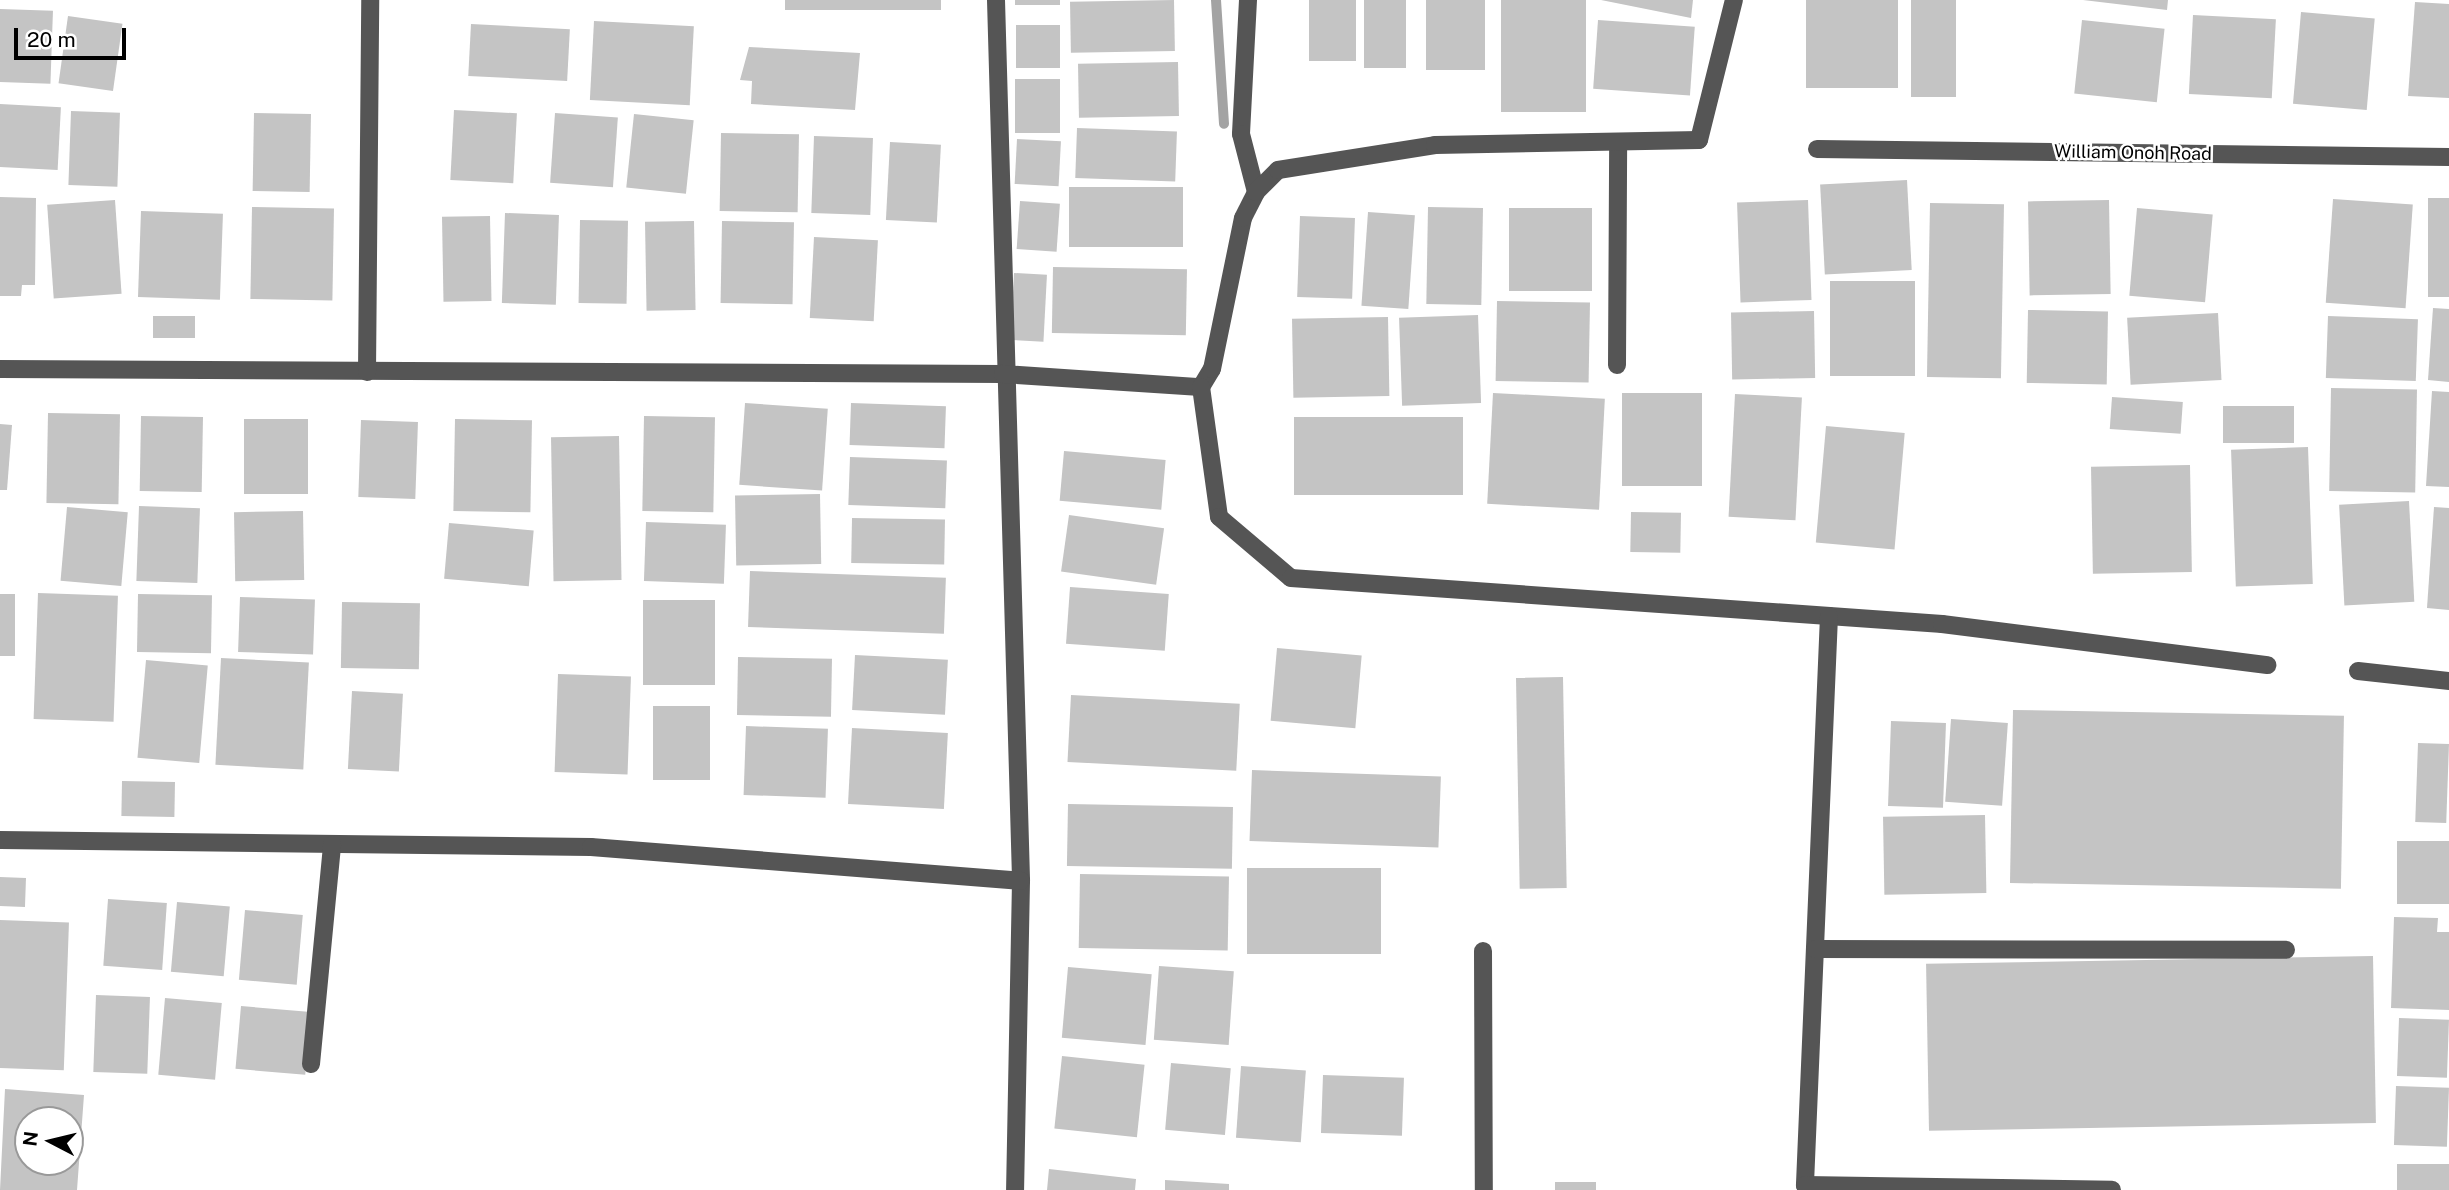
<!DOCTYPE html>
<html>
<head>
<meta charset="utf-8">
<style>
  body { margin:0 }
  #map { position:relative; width:2449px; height:1190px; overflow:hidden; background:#fff; font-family:"Public Sans",sans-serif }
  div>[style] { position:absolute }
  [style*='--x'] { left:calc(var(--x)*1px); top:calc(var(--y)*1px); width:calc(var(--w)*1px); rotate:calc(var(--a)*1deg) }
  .stream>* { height:10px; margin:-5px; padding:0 5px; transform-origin:5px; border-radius:5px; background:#a3a3a3 }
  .building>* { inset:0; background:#c4c4c4; transform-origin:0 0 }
  .minor>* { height:18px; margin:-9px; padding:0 9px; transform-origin:9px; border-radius:9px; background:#555 }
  span { translate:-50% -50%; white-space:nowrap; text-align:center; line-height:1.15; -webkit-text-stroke:5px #fff; paint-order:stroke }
  .street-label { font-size:18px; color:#000 }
  .north { position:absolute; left:14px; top:1106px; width:70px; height:70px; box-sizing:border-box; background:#fff; border:2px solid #999; border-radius:50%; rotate:277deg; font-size:19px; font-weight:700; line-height:28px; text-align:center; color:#000 }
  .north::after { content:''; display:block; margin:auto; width:24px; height:32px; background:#000; clip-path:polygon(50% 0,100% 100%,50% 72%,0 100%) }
  .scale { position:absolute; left:14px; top:28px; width:112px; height:32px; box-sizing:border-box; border:4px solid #000; border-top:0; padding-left:9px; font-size:21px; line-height:24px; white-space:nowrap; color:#000; -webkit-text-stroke:5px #fff; paint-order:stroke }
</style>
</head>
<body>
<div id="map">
  <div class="stream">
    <div style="--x:1216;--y:0;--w:124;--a:86.3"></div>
  </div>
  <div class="building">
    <div style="left:785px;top:0;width:156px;height:10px"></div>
    <div style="left:1015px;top:0;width:45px;height:5px"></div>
    <div style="left:1174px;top:0;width:51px;height:104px;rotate:89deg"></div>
    <div style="left:1309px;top:0;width:47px;height:61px"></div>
    <div style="left:1364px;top:0;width:42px;height:68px"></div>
    <div style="left:1426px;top:0;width:59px;height:70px"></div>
    <div style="left:1501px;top:0;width:85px;height:112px"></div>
    <div style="clip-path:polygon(1601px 0,1693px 0,1691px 18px)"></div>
    <div style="left:1806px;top:0;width:92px;height:88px"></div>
    <div style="left:1911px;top:0;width:45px;height:97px"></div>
    <div style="clip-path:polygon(2083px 0,2168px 0,2167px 10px)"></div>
    <div style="clip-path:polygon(2415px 2px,2449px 4px,2449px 98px,2408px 96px)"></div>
    <div style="left:0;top:9px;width:53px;height:73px;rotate:2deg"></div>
    <div style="left:2301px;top:12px;width:74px;height:92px;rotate:5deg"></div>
    <div style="left:2193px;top:15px;width:83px;height:79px;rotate:3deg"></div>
    <div style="left:68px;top:16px;width:55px;height:68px;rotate:8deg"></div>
    <div style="left:1598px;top:20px;width:97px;height:69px;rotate:4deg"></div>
    <div style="left:2082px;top:20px;width:83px;height:74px;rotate:6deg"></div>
    <div style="left:594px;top:21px;width:100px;height:79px;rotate:3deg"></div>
    <div style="left:471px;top:24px;width:99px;height:52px;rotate:3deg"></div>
    <div style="left:1016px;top:25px;width:44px;height:43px"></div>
    <div style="clip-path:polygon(749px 47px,860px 53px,855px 110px,751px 104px,752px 81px,740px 80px)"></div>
    <div style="left:1178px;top:62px;width:54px;height:100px;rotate:89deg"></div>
    <div style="left:1015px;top:79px;width:45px;height:54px"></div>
    <div style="left:0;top:104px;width:61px;height:63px;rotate:3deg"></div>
    <div style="left:454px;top:110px;width:63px;height:70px;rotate:3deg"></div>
    <div style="left:71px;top:111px;width:49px;height:74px;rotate:2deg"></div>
    <div style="left:254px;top:113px;width:57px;height:78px;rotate:1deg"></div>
    <div style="left:555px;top:113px;width:63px;height:70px;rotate:4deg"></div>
    <div style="left:634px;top:114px;width:60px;height:74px;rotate:6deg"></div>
    <div style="left:1077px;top:128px;width:100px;height:50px;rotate:2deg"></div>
    <div style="left:721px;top:133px;width:78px;height:78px;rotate:1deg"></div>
    <div style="left:814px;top:136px;width:59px;height:77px;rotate:2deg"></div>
    <div style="left:1017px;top:139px;width:44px;height:45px;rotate:3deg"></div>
    <div style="left:890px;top:142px;width:51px;height:78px;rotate:3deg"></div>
    <div style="left:1907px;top:180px;width:90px;height:87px;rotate:87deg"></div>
    <div style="left:1069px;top:187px;width:114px;height:60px"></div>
    <div style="clip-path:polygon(0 197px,36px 198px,35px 285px,22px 285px,21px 296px,0 296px)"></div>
    <div style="left:2428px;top:198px;width:21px;height:99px"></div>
    <div style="left:2333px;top:199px;width:80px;height:104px;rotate:4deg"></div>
    <div style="left:115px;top:200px;width:94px;height:68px;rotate:86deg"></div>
    <div style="left:1808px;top:200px;width:100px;height:71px;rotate:88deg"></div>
    <div style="left:2109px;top:200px;width:94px;height:81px;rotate:89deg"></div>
    <div style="left:1020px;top:201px;width:40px;height:48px;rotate:4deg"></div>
    <div style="left:1930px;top:203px;width:74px;height:174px;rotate:1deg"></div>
    <div style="left:252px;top:207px;width:82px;height:92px;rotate:1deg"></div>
    <div style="left:1428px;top:207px;width:55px;height:97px;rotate:1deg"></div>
    <div style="left:1509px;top:208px;width:83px;height:83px"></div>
    <div style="left:2137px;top:208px;width:76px;height:88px;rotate:5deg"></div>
    <div style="left:141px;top:211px;width:82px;height:86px;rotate:2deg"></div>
    <div style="left:1368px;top:212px;width:47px;height:94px;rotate:4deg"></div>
    <div style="left:505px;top:213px;width:54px;height:90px;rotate:2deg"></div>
    <div style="left:490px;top:216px;width:85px;height:48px;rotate:89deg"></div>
    <div style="left:1300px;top:216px;width:55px;height:81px;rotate:2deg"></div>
    <div style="left:580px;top:220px;width:48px;height:83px;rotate:1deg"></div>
    <div style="left:694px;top:221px;width:89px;height:49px;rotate:89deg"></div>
    <div style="left:722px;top:221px;width:72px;height:82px;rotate:1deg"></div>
    <div style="left:814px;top:237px;width:64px;height:81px;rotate:3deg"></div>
    <div style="left:1053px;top:267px;width:134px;height:66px;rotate:1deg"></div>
    <div style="left:1014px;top:273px;width:33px;height:67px;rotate:3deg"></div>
    <div style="left:1915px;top:281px;width:95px;height:85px;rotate:90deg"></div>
    <div style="left:1497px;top:301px;width:93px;height:80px;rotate:1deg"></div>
    <div style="clip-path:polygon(2433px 308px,2449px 309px,2449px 382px,2428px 380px)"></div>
    <div style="left:2028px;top:310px;width:80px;height:73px;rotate:1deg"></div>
    <div style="left:1814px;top:311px;width:67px;height:83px;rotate:89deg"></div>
    <div style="left:2218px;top:313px;width:67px;height:91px;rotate:87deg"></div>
    <div style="left:1478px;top:315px;width:88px;height:79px;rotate:88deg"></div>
    <div style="left:153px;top:316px;width:42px;height:22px"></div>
    <div style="left:2328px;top:316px;width:90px;height:62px;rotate:2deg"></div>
    <div style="left:1388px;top:317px;width:79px;height:96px;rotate:89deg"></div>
    <div style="left:2331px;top:388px;width:86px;height:103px;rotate:1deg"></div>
    <div style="clip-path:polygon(2432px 391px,2449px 392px,2449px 487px,2426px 486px)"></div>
    <div style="left:1493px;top:393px;width:112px;height:111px;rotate:3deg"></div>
    <div style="left:1622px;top:393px;width:80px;height:93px"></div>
    <div style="left:1735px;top:394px;width:67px;height:123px;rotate:3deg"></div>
    <div style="left:2112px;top:397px;width:71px;height:32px;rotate:4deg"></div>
    <div style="left:745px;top:403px;width:83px;height:82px;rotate:4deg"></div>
    <div style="left:851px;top:403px;width:95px;height:42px;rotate:2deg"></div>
    <div style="left:2294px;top:406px;width:37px;height:71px;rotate:90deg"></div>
    <div style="left:48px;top:413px;width:72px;height:90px;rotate:1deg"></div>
    <div style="left:141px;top:416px;width:62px;height:75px;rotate:1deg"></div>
    <div style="left:644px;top:416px;width:71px;height:95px;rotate:1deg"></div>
    <div style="left:1294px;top:417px;width:169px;height:78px"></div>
    <div style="left:244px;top:419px;width:64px;height:75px"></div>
    <div style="left:455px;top:419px;width:77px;height:92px;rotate:1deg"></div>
    <div style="left:361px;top:420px;width:57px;height:77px;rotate:2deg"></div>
    <div style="clip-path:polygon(0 424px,12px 425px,7px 490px,0 490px)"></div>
    <div style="left:1826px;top:426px;width:79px;height:117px;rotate:5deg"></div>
    <div style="left:619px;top:436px;width:144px;height:68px;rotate:89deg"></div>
    <div style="left:2308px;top:447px;width:137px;height:77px;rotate:88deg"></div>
    <div style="left:1064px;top:451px;width:102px;height:50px;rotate:5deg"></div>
    <div style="left:850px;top:457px;width:97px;height:48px;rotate:2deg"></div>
    <div style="left:2190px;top:465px;width:107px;height:99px;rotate:89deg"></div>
    <div style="left:820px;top:494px;width:70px;height:85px;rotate:89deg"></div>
    <div style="left:2409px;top:501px;width:101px;height:70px;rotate:87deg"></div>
    <div style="left:139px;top:506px;width:61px;height:75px;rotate:2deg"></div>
    <div style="left:67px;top:507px;width:61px;height:74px;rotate:5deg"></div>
    <div style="clip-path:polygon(2434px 507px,2449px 508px,2449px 610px,2427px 608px)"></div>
    <div style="left:303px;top:511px;width:69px;height:69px;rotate:89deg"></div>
    <div style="left:1631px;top:512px;width:50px;height:40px;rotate:1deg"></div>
    <div style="left:1069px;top:515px;width:96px;height:57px;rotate:8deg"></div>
    <div style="left:852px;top:518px;width:93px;height:45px;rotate:1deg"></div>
    <div style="left:646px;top:522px;width:80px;height:59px;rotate:2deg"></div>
    <div style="left:449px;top:523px;width:85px;height:56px;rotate:5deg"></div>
    <div style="left:750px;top:571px;width:196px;height:56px;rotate:2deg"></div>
    <div style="left:1070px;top:587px;width:99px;height:57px;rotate:4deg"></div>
    <div style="left:38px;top:593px;width:80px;height:126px;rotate:2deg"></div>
    <div style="left:0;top:594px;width:15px;height:62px"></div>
    <div style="left:138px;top:594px;width:74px;height:58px;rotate:1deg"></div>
    <div style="left:240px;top:597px;width:75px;height:55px;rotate:2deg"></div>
    <div style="left:643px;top:600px;width:72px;height:85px"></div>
    <div style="left:342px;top:602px;width:78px;height:66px;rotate:1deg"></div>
    <div style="left:1277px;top:648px;width:85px;height:73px;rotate:5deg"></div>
    <div style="left:855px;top:655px;width:93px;height:55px;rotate:3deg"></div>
    <div style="left:738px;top:657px;width:94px;height:58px;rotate:1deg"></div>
    <div style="left:221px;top:658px;width:88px;height:107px;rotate:3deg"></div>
    <div style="left:146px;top:660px;width:62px;height:98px;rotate:5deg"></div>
    <div style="left:558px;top:674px;width:73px;height:98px;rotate:2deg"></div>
    <div style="left:1563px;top:677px;width:211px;height:47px;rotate:89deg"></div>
    <div style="left:352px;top:691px;width:51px;height:78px;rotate:3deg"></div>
    <div style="left:1071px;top:695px;width:169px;height:67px;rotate:3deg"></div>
    <div style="left:653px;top:706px;width:57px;height:74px"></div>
    <div style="left:2013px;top:710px;width:331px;height:173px;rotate:1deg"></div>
    <div style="left:1951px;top:719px;width:57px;height:83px;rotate:4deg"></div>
    <div style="left:1891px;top:721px;width:55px;height:85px;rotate:2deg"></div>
    <div style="left:746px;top:726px;width:82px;height:69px;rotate:2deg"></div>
    <div style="left:852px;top:728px;width:96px;height:76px;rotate:3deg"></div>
    <div style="left:2418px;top:743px;width:31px;height:79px;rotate:2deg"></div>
    <div style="left:1252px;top:770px;width:189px;height:71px;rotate:2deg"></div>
    <div style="left:122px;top:781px;width:53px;height:35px;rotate:1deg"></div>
    <div style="left:1068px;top:804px;width:165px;height:62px;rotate:1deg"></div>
    <div style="left:1985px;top:815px;width:78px;height:102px;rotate:89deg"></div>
    <div style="left:2449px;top:841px;width:63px;height:52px;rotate:90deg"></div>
    <div style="left:1247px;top:868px;width:134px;height:86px"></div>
    <div style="left:1080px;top:874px;width:149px;height:74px;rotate:1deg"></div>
    <div style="left:0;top:877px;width:26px;height:29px;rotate:2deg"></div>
    <div style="left:108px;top:899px;width:59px;height:67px;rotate:4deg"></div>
    <div style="left:177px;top:902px;width:53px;height:70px;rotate:5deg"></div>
    <div style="left:245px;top:910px;width:58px;height:70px;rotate:5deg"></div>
    <div style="clip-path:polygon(2394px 917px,2438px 918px,2437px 932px,2449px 932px,2449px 1010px,2391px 1008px)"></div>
    <div style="left:0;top:920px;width:69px;height:148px;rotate:2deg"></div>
    <div style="left:2373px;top:956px;width:167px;height:447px;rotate:89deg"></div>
    <div style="left:1159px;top:966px;width:75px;height:74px;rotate:4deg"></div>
    <div style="left:1068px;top:967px;width:84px;height:71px;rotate:5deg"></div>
    <div style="left:96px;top:995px;width:54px;height:77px;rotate:2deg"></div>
    <div style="left:165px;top:998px;width:57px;height:77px;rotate:5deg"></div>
    <div style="left:241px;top:1006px;width:70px;height:63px;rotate:5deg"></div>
    <div style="left:2399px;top:1018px;width:50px;height:58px;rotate:2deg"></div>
    <div style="left:1062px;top:1056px;width:83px;height:73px;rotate:6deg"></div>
    <div style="left:1171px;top:1063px;width:60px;height:67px;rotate:5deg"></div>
    <div style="left:1241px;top:1066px;width:65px;height:72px;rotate:4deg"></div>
    <div style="left:1323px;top:1075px;width:81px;height:58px;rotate:2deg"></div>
    <div style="left:2396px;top:1086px;width:53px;height:59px;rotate:2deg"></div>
    <div style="clip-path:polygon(evenodd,5px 1089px,84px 1095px,77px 1190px,0 1190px,5px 1089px,28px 1120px,70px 1120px,70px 1162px,28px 1162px,28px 1120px)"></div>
    <div style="left:2449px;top:1164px;width:26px;height:52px;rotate:90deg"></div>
    <div style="clip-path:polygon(1049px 1169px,1136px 1179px,1135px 1190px,1047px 1190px)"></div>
    <div style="clip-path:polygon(1165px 1180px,1229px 1184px,1229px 1190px,1165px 1190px)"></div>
    <div style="left:1596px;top:1182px;width:8px;height:41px;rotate:90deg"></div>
  </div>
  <div class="minor">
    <div style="--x:996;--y:0;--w:881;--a:88.37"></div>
    <div style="--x:1021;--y:881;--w:309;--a:91.1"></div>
    <div style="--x:1248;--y:0;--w:134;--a:93"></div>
    <div style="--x:1241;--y:134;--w:60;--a:75.5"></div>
    <div style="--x:1817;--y:149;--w:632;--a:0.73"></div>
    <div style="--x:1617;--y:365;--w:220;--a:-89.7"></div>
    <div style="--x:0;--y:369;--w:1003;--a:0.29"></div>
    <div style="--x:1003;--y:374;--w:198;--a:3.8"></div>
    <div style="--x:1201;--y:387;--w:21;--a:-59"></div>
    <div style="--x:1212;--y:369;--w:154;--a:-78.4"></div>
    <div style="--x:1243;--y:218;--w:29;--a:-63"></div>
    <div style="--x:1256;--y:192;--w:31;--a:-45"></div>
    <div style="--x:1278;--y:170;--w:159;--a:-9"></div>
    <div style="--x:1435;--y:145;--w:264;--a:-1.1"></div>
    <div style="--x:1699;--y:140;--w:144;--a:-76"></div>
    <div style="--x:367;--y:372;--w:372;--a:-89.5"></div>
    <div style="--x:1201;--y:387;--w:131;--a:82.1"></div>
    <div style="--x:1219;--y:517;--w:94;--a:40.3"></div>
    <div style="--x:1291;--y:578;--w:653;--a:4.04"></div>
    <div style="--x:1942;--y:624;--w:328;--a:7.2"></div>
    <div style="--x:1829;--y:616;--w:570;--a:92.42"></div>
    <div style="--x:1805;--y:1185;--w:307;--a:0.9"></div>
    <div style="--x:2358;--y:671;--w:92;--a:6.3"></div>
    <div style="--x:0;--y:840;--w:591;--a:0.68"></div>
    <div style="--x:591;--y:847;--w:431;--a:4.5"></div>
    <div style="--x:1815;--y:949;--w:471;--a:0.1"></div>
    <div style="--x:1483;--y:951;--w:239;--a:89.8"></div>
    <div style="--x:311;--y:1064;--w:220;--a:-84.5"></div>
  </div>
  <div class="street-label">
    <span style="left:2133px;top:153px;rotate:1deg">William Onoh Road</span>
  </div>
  <div class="north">N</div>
  <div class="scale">20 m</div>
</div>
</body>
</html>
